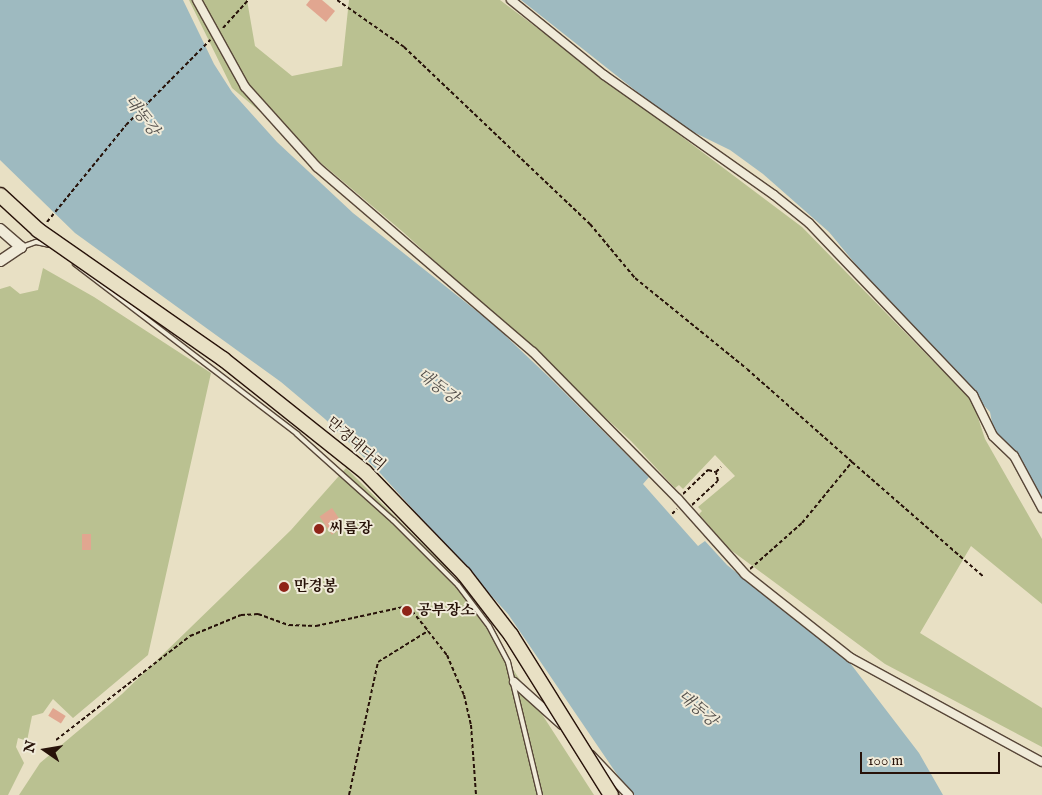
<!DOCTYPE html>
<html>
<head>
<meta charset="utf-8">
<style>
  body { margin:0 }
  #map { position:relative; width:1042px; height:795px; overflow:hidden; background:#e8e0c4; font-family:"IM FELL English","Noto Serif KR",serif }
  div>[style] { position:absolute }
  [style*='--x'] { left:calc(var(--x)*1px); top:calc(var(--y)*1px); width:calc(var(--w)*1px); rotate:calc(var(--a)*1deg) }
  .green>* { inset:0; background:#bac191 }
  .water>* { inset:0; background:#9ebac0 }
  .building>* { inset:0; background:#e1a690; transform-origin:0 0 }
  .path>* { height:2px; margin-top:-1px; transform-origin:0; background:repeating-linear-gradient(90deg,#271209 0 4px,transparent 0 6.5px) }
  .roads { filter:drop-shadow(1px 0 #574638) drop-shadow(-1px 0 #574638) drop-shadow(0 1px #574638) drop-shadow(0 -1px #574638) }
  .lane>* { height:4px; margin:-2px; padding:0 2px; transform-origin:2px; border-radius:2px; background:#f0ebd9 }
  .street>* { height:8px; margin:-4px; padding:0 4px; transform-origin:4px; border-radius:4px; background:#f0ebd9 }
  .secondary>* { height:10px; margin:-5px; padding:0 5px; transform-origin:5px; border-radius:5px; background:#f0ebd9 }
  .bridges { filter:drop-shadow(1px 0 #271209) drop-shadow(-1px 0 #271209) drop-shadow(0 1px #271209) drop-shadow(0 -1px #271209) }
  .highway-bridge>* { height:14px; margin:-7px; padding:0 7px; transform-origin:7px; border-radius:7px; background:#e8e0c4 }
  .dots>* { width:14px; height:14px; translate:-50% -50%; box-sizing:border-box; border:2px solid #f0ebd9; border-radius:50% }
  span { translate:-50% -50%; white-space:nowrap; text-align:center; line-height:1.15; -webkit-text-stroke:4px #f0ebd9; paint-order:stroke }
  .street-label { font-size:15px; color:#271209 }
  .poi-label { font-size:15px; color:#271209; font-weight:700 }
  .left { translate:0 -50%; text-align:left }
  .water-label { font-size:16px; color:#514d49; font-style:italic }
  .north { position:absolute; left:20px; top:725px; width:50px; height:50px; -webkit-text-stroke:4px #f0ebd9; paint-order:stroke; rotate:283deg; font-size:14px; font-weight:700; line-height:20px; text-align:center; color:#271209 }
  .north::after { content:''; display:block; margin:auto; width:18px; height:22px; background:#271209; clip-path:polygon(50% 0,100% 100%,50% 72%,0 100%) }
  .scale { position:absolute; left:860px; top:752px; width:140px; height:22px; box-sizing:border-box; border:2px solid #271209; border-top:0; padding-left:6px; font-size:15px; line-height:18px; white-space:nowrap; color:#271209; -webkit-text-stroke:4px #f0ebd9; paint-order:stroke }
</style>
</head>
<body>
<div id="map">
  <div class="green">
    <div style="clip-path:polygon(189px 0,247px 0,255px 46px,292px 76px,342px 66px,349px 0,500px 0,802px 227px,973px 402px,985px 439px,1042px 539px,1042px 604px,971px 546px,920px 633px,1042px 708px,1042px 747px,885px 664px,728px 548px,699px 514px,702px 511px,698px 507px,735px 476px,715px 455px,683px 489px,679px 485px,675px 488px,631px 441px,403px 232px,232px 88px)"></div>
    <div style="clip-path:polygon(43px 268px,94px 297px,211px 373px,148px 655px,73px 718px,53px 699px,43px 713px,32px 716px,27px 741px,18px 738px,16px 747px,24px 763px,8px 795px,0 795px,0 289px,10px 286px,20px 294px,38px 290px)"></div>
    <div style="clip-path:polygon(346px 468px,449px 570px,594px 795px,19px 795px,40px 763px,122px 694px,291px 530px)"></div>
  </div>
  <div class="water">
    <div style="clip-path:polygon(0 0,183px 0,214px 64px,232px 92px,277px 142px,353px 213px,493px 324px,550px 378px,649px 477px,643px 484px,698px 546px,705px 541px,727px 565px,850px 663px,919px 753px,943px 795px,631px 795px,508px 614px,380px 473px,325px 419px,281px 382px,75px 233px,0 160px)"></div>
    <div style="clip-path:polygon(521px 0,1042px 0,1042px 502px,1012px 450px,994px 433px,990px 412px,886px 301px,829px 232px,763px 174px,730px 150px,679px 125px)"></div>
  </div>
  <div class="building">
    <div style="clip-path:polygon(310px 0,322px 0,335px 11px,326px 22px,306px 5px)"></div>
    <div style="left:332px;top:508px;width:22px;height:15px;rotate:56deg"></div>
    <div style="left:82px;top:534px;width:9px;height:16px"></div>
    <div style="left:53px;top:708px;width:15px;height:9px;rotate:32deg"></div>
  </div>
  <div class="path">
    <div style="--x:337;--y:0;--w:82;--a:35"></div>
    <div style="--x:404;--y:47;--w:257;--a:43.6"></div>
    <div style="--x:590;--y:224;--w:70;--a:50.2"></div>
    <div style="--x:635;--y:278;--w:144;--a:39.1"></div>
    <div style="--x:747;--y:369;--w:140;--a:41.5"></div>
    <div style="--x:223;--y:28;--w:38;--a:-48"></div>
    <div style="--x:47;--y:222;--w:125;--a:-50.8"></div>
    <div style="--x:126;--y:125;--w:120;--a:-45.3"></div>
    <div style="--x:683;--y:494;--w:35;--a:-44"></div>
    <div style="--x:708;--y:470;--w:8;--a:14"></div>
    <div style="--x:692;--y:505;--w:35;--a:-43"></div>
    <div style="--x:718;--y:481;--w:9;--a:-103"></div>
    <div style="--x:716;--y:472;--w:7;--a:-45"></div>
    <div style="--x:672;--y:514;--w:7;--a:-45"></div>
    <div style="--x:750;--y:569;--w:69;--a:-41.5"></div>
    <div style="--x:802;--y:523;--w:79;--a:-50.7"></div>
    <div style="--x:852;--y:462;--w:175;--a:41.1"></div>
    <div style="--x:56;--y:740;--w:170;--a:-37.8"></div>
    <div style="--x:190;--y:636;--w:55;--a:-22.4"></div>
    <div style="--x:241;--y:615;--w:17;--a:-3"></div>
    <div style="--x:258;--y:614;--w:33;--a:20"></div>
    <div style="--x:289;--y:625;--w:27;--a:2"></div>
    <div style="--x:316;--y:626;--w:94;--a:-12.3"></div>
    <div style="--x:408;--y:606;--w:32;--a:51"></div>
    <div style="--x:349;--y:795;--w:136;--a:-77.7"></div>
    <div style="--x:378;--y:662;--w:59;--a:-31.8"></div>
    <div style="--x:428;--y:631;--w:31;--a:52"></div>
    <div style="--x:447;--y:655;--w:43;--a:67"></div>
    <div style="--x:464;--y:695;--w:31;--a:77"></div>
    <div style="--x:471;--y:725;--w:70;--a:85.9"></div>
  </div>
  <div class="roads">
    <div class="lane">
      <div style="--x:22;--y:247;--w:15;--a:-20"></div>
      <div style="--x:36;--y:242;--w:13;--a:13"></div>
      <div style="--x:75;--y:264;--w:280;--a:37.4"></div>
      <div style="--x:297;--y:434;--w:129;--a:41.9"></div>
      <div style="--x:393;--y:520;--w:92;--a:45"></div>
      <div style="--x:458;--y:585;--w:51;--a:52.9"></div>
      <div style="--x:489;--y:626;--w:41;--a:62.2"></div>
      <div style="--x:508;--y:662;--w:137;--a:76.5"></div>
    </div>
    <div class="street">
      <div style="--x:197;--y:0;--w:99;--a:61.1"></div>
      <div style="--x:245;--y:87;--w:108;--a:48"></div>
      <div style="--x:317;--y:167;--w:284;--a:40.6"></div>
      <div style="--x:533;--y:352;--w:206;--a:45.4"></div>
      <div style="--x:678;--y:499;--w:101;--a:48.2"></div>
      <div style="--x:745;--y:574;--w:135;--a:38.4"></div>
      <div style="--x:851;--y:658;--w:217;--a:28.6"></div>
      <div style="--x:511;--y:0;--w:119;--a:38.9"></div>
      <div style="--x:604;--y:75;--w:208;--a:35.2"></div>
      <div style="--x:774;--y:195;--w:45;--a:38.7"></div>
      <div style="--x:809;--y:223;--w:238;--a:46.4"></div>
      <div style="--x:973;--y:395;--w:46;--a:64"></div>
      <div style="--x:993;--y:436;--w:29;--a:44"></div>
      <div style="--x:1014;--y:456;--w:59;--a:61.7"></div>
      <div style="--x:514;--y:682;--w:64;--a:41.9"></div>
      <div style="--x:591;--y:755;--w:55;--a:46.5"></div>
    </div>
    <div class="secondary">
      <div style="--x:0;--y:229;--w:28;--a:41"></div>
      <div style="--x:21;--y:247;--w:25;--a:146"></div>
    </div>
  </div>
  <div class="bridges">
    <div class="highway-bridge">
      <div style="--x:0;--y:195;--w:52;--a:42.6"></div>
      <div style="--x:38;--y:230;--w:226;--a:34.9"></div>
      <div style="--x:223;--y:359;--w:181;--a:38.5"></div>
      <div style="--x:365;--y:472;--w:142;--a:45.9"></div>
      <div style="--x:464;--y:574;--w:77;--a:52.4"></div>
      <div style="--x:511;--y:635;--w:189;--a:58"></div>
    </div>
  </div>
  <div class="dots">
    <div style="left:319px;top:529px;background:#8f2418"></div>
    <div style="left:284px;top:587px;background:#8f2418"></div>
    <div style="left:407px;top:611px;background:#8f2418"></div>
  </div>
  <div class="street-label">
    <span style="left:356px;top:444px;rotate:41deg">만경대다리</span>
  </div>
  <div class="poi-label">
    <span class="left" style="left:329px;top:529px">씨름장</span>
    <span class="left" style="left:294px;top:587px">만경봉</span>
    <span class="left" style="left:417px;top:611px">공부장소</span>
  </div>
  <div class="water-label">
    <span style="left:141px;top:116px;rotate:53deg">대동강</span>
    <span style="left:437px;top:387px;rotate:37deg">대동강</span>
    <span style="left:697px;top:709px;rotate:41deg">대동강</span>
  </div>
  <div class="north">N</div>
  <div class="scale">100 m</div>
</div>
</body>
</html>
